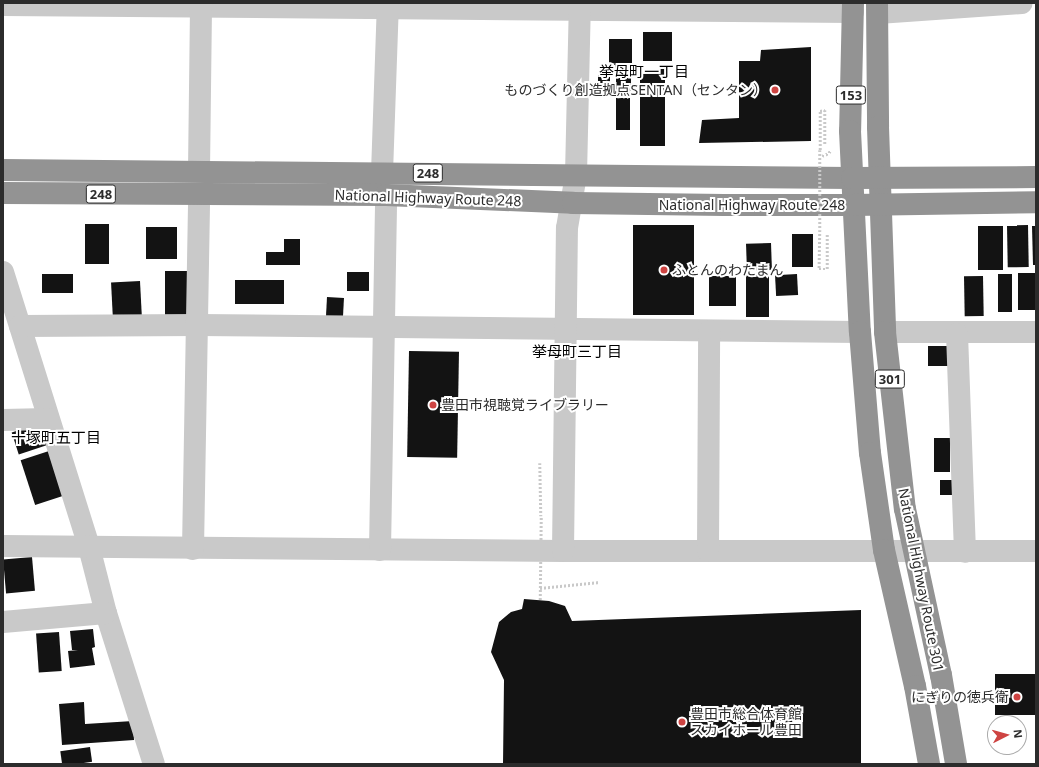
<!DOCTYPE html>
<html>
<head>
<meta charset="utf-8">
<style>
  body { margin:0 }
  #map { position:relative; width:1039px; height:767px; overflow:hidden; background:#fff; font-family:"Noto Sans","Noto Sans JP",sans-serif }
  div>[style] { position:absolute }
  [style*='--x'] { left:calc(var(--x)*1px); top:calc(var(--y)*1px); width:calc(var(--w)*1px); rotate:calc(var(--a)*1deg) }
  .building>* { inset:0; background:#131313; transform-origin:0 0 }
  .path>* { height:2.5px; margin-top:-1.25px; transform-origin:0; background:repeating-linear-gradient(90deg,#c9c9c9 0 2px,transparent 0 4px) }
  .minor>* { height:22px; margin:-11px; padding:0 11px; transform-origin:11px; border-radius:11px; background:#c9c9c9 }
  .highway>* { height:22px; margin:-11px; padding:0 11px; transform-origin:11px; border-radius:11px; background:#939393 }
  .path-bridge>* { height:2.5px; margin-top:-1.25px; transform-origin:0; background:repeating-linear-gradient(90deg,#c9c9c9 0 2px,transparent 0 4px) }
  .dots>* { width:11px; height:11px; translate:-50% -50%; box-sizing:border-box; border:2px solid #fff; border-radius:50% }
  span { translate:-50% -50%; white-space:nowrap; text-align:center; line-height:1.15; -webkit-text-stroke:4px #fff; paint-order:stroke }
  .shield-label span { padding:1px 3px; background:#fff; border:1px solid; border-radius:3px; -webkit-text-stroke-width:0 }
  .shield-label { font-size:13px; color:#2c2c2c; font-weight:700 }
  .poi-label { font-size:14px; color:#2c2c2c }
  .right { translate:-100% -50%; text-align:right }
  .left { translate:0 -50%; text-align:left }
  .street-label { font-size:14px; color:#2c2c2c }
  .neighbourhood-label { font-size:15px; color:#000 }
  .frame { position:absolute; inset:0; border:4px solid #2c2c2c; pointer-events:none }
  .north { position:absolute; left:987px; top:715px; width:40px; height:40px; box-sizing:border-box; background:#fff; border:1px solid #ababab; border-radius:50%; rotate:84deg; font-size:11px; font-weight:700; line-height:16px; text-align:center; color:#2c2c2c }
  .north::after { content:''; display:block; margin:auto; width:14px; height:18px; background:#ce4442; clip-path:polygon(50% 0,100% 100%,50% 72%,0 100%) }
</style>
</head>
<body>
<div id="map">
  <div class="building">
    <div style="left:643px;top:32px;width:29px;height:29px"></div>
    <div style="left:609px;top:39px;width:23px;height:29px"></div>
    <div style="clip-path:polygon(811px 47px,811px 141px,699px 143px,702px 120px,739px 118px,739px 61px,760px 61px,761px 50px)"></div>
    <div style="left:640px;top:69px;width:25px;height:77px"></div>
    <div style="left:616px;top:73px;width:15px;height:21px"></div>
    <div style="left:598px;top:75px;width:12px;height:18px"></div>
    <div style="left:616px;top:98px;width:14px;height:32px"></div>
    <div style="left:85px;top:224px;width:24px;height:40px"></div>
    <div style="left:633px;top:225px;width:61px;height:90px"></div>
    <div style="left:1028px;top:225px;width:42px;height:21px;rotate:89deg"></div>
    <div style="left:978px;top:226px;width:25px;height:44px"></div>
    <div style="clip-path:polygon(1032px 226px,1036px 226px,1036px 265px,1033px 265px)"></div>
    <div style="left:146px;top:227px;width:31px;height:32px"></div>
    <div style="left:792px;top:234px;width:21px;height:33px"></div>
    <div style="clip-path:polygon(284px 239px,300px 239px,300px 265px,266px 265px,266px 252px,284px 252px)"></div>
    <div style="left:771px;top:243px;width:27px;height:25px;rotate:88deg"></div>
    <div style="left:165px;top:271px;width:22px;height:44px"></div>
    <div style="left:347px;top:272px;width:22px;height:19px"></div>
    <div style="left:1018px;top:273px;width:18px;height:37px"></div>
    <div style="left:73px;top:274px;width:19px;height:31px;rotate:90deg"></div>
    <div style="left:797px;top:274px;width:21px;height:22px;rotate:87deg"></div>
    <div style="left:998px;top:274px;width:14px;height:38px"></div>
    <div style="left:746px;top:275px;width:23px;height:42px"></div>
    <div style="left:709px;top:276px;width:27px;height:30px"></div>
    <div style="left:983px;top:276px;width:40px;height:19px;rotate:89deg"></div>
    <div style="left:235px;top:280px;width:49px;height:24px"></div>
    <div style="left:140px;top:281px;width:34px;height:29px;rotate:87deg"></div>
    <div style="left:327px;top:297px;width:17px;height:23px;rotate:3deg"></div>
    <div style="left:928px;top:346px;width:22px;height:20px"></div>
    <div style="left:409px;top:351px;width:50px;height:106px;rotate:1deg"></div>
    <div style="left:44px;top:422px;width:23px;height:34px;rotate:72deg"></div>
    <div style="left:950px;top:438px;width:34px;height:16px;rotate:90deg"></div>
    <div style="left:52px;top:450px;width:47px;height:33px;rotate:72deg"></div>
    <div style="left:940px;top:480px;width:13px;height:15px"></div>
    <div style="left:32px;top:557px;width:34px;height:29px;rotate:85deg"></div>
    <div style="clip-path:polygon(524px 599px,549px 601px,565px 606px,572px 621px,861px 610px,861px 764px,503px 764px,504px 680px,491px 652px,499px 622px,511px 612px,522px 609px)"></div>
    <div style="clip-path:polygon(93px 629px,95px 647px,92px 648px,95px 665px,70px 668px,68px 651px,78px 650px,72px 650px,70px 631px)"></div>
    <div style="left:59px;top:632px;width:39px;height:23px;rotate:86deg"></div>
    <div style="left:1036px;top:674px;width:41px;height:41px;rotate:90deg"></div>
    <div style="clip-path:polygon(84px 702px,85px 724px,133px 721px,134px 740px,62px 745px,59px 704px)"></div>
    <div style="left:90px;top:747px;width:15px;height:30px;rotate:82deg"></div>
  </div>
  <div class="path">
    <div style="--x:820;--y:150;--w:39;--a:-90"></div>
    <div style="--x:820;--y:111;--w:5;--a:-11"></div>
    <div style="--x:825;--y:110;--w:35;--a:90"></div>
    <div style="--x:822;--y:156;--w:8;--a:-23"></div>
    <div style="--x:829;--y:153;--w:3;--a:-72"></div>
    <div style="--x:820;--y:230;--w:39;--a:91"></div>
    <div style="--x:819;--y:269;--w:8;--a:0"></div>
    <div style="--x:827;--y:269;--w:36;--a:-90"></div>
    <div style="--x:540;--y:463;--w:53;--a:88.9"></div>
    <div style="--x:540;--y:588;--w:60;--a:-5.7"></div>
  </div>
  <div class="minor">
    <div style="--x:3;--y:5;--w:850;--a:0.47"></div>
    <div style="--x:878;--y:13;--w:144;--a:-4"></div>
    <div style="--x:199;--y:171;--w:168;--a:-89.3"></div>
    <div style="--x:382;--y:173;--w:170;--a:-88"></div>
    <div style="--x:3;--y:272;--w:288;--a:72.6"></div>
    <div style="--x:89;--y:547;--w:68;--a:75.6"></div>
    <div style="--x:106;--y:613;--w:158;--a:72.4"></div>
    <div style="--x:20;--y:326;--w:178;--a:-0.3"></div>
    <div style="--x:198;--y:325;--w:662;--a:0.61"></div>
    <div style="--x:885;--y:332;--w:151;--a:0"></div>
    <div style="--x:957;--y:334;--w:218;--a:87.9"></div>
    <div style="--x:3;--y:420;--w:45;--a:-1.3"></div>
    <div style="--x:3;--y:546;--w:560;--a:0.51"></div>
    <div style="--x:563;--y:551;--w:473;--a:0"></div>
    <div style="--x:193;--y:549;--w:355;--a:-89"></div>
    <div style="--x:380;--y:550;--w:355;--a:-89"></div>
    <div style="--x:563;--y:551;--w:323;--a:-89.3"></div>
    <div style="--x:567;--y:228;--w:54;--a:-80.4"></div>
    <div style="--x:576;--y:175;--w:172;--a:-88.7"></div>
    <div style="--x:708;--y:551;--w:220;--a:-89.7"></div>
    <div style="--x:3;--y:622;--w:103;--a:-5"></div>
  </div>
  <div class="highway">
    <div style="--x:853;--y:3;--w:128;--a:91.3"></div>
    <div style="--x:850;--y:131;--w:201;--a:87.2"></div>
    <div style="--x:860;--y:332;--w:121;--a:85.3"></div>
    <div style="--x:870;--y:453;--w:98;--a:81.8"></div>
    <div style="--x:884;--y:550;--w:139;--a:77.2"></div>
    <div style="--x:915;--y:686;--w:79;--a:79.8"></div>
    <div style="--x:877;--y:3;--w:124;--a:89.5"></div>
    <div style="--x:878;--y:127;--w:205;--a:88"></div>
    <div style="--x:885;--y:332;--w:178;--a:83.6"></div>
    <div style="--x:905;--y:509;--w:170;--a:77.8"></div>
    <div style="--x:941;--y:675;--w:90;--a:80.4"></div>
    <div style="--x:3;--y:170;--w:849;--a:0.54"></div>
    <div style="--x:852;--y:178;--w:184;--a:-0.3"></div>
    <div style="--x:3;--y:193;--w:383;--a:0.3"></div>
    <div style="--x:386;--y:195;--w:187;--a:2.4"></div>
    <div style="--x:573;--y:203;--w:151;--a:0.8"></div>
    <div style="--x:724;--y:205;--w:130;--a:0"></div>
    <div style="--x:854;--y:205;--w:182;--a:-0.9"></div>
  </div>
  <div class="path-bridge">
    <div style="--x:820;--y:150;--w:80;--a:90"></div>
    <div style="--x:540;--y:600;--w:84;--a:-89.3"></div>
  </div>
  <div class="dots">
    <div style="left:775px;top:90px;background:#ce4442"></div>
    <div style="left:664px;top:270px;background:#ce4442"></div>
    <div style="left:433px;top:405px;background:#ce4442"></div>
    <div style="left:1017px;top:697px;background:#ce4442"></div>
    <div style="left:682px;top:722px;background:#ce4442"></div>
  </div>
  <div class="shield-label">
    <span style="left:851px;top:95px">153</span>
    <span style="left:428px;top:173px">248</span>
    <span style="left:101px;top:194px">248</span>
    <span style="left:890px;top:379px">301</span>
  </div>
  <div class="poi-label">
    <span class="right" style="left:767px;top:90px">ものづくり創造拠点SENTAN（センタン）</span>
    <span class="left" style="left:672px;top:270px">ふとんのわたまん</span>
    <span class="left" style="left:441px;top:405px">豊田市視聴覚ライブラリー</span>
    <span class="right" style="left:1009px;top:697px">にぎりの徳兵衛</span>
    <span class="left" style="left:690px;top:722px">豊田市総合体育館<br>スカイホール豊田</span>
  </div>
  <div class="street-label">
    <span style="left:428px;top:198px;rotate:2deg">National Highway Route 248</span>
    <span style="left:752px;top:205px">National Highway Route 248</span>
    <span style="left:921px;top:580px;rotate:79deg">National Highway Route 301</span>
  </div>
  <div class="neighbourhood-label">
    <span style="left:644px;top:72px">挙母町一丁目</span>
    <span style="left:577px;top:352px">挙母町三丁目</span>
    <span style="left:56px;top:438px">十塚町五丁目</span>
  </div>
  <div class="frame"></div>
  <div class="north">N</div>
</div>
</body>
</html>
